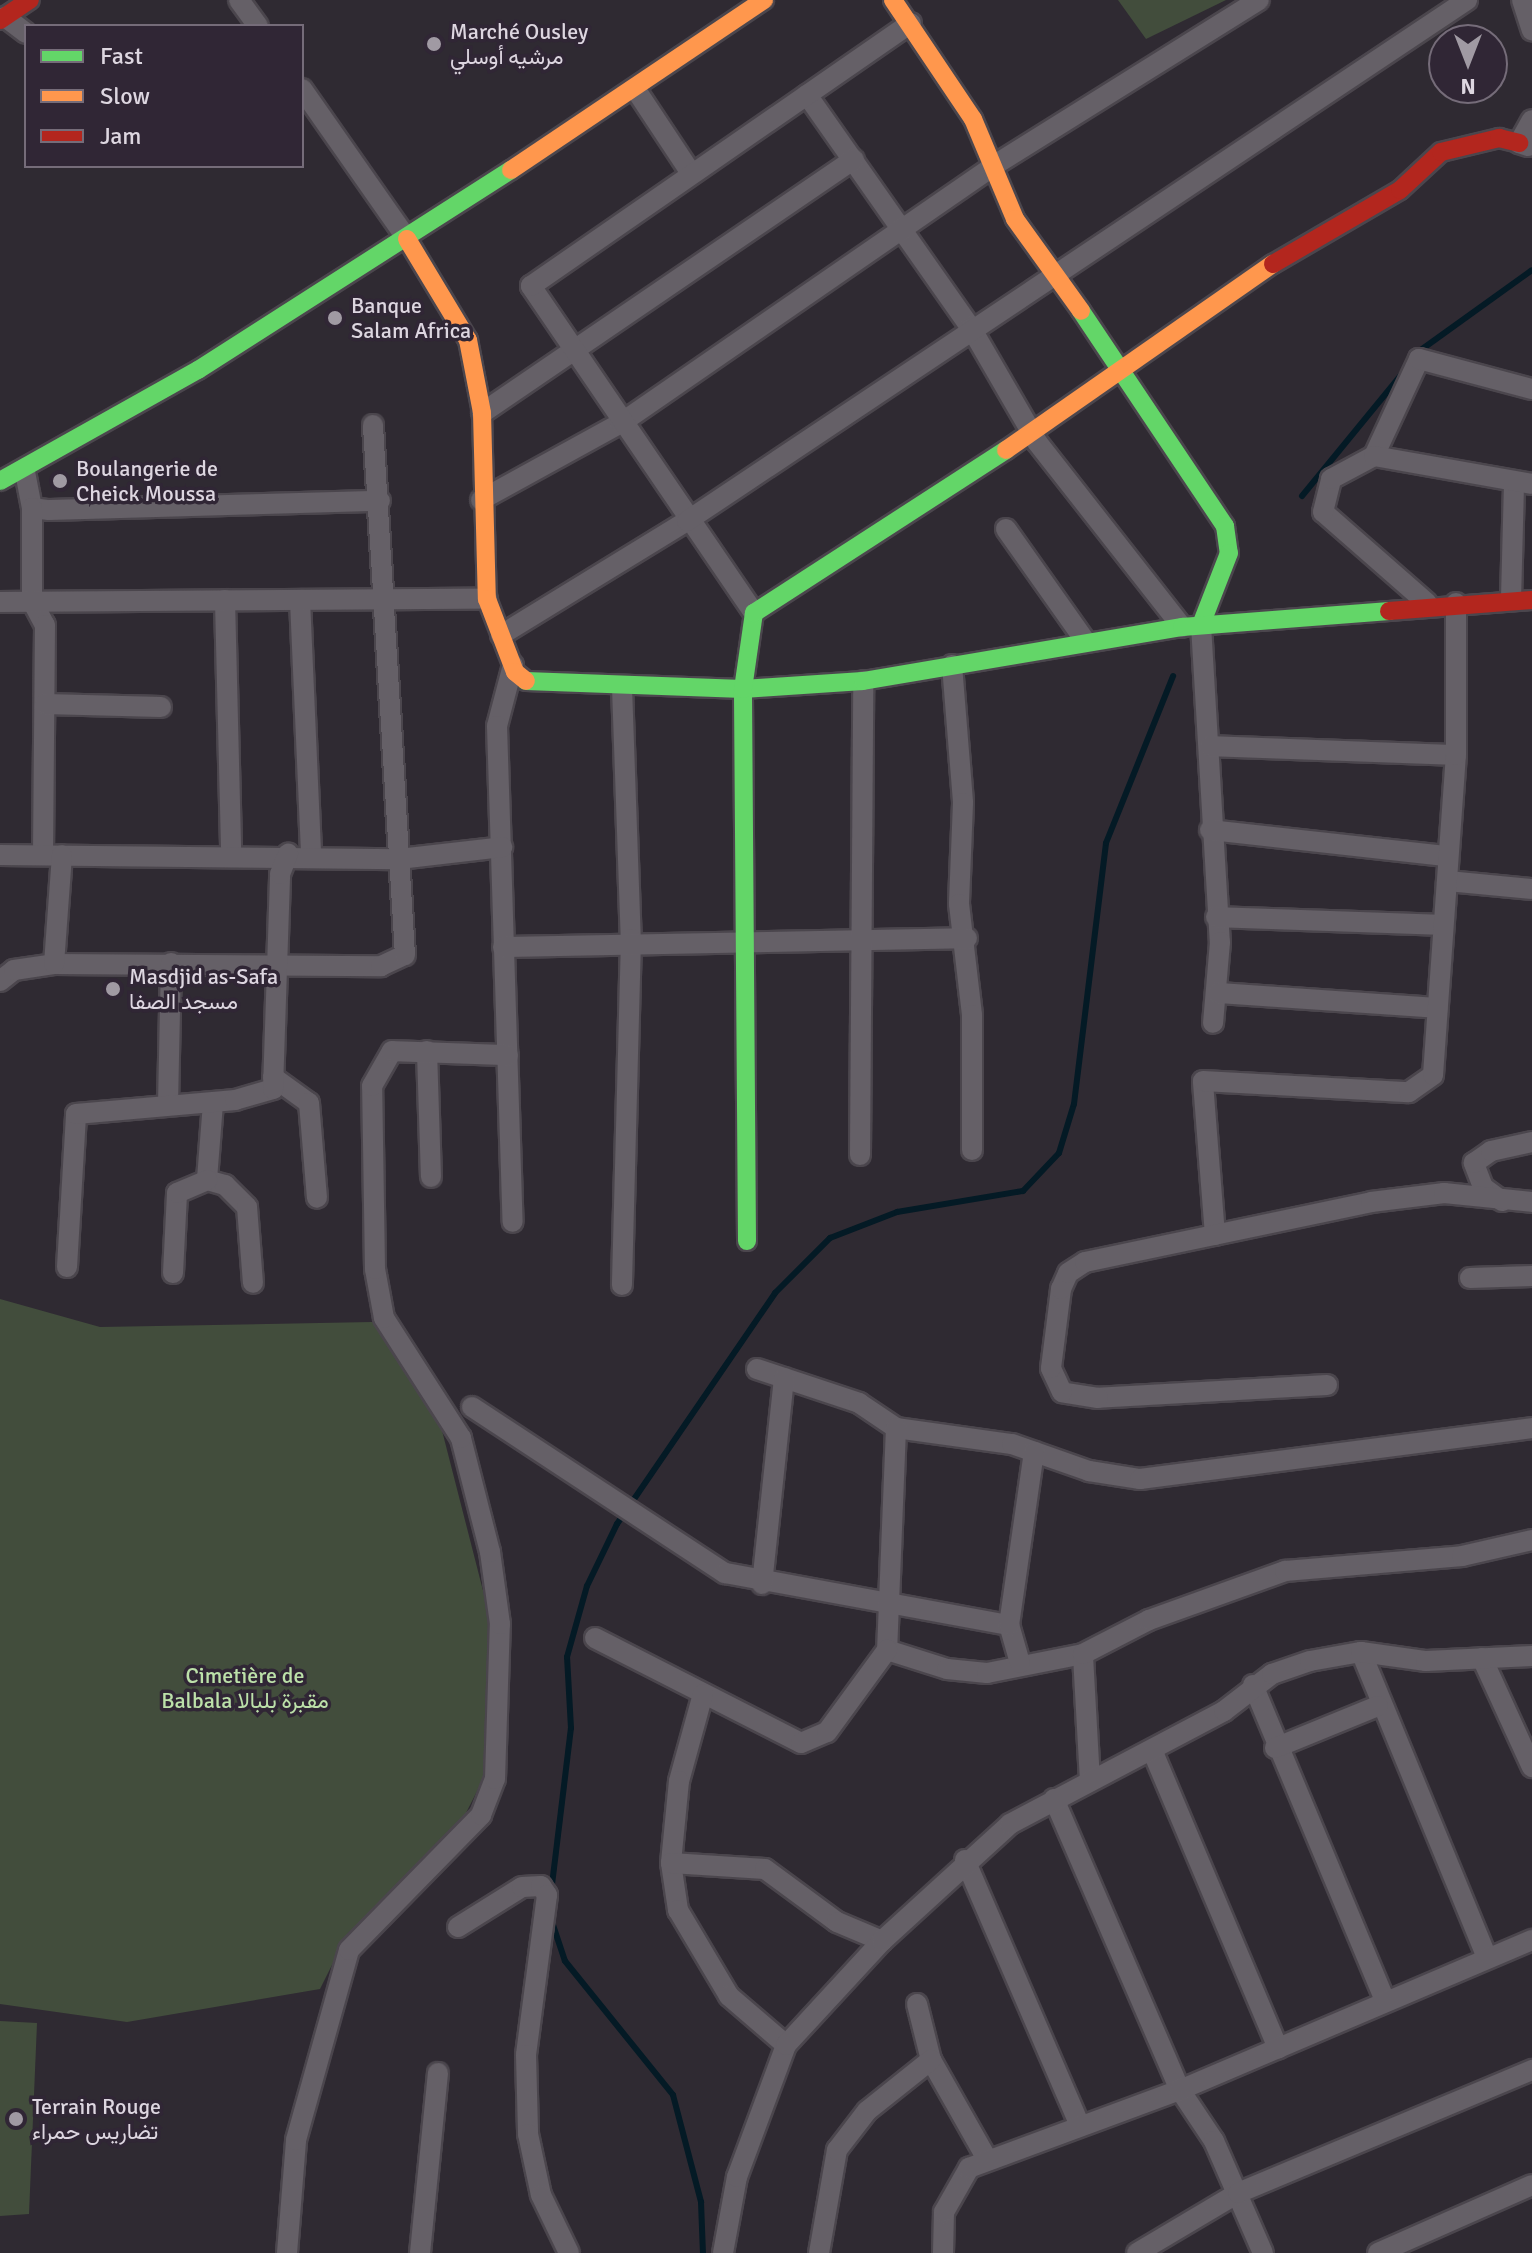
<!DOCTYPE html>
<html>
<head>
<meta charset="utf-8">
<style>
  body { margin:0 }
  #map { position:relative; width:1532px; height:2253px; overflow:hidden; background:#2f2a32; font-family:Signika,Vazirmatn,sans-serif }
  div>[style] { position:absolute }
  [style*='--x'] { left:calc(var(--x)*1px); top:calc(var(--y)*1px); width:calc(var(--w)*1px); rotate:calc(var(--a)*1deg) }
  .green>* { inset:0; background:#424d3c }
  .stream>* { height:6px; margin:-3px; padding:0 3px; transform-origin:3px; border-radius:3px; background:#041a25 }
  .roads { filter:drop-shadow(2px 0 #4b464d) drop-shadow(-2px 0 #4b464d) drop-shadow(0 2px #4b464d) drop-shadow(0 -2px #4b464d) }
  .street>* { height:20px; margin:-10px; padding:0 10px; transform-origin:10px; border-radius:10px; background:#656067 }
  .fast>* { height:18px; margin:-9px; padding:0 9px; transform-origin:9px; border-radius:9px; background:#63d668 }
  .slow>* { height:18px; margin:-9px; padding:0 9px; transform-origin:9px; border-radius:9px; background:#ff974d }
  .jam>* { height:18px; margin:-9px; padding:0 9px; transform-origin:9px; border-radius:9px; background:#b3261e }
  .dots>* { width:22px; height:22px; translate:-50% -50%; box-sizing:border-box; border:4px solid #302635; border-radius:50% }
  span { translate:-50% -50%; white-space:nowrap; text-align:center; line-height:1.15; -webkit-text-stroke:7px #302635; paint-order:stroke }
  .poi-label { font-size:22px; color:#ddd6e0 }
  .left { translate:0 -50%; text-align:left }
  .park-label { font-size:22px; color:#bce1a9 }
  .legend { position:absolute; left:24px; top:24px; width:280px; height:144px; box-sizing:border-box; background:#302635; border:2px solid #756c79; margin:0; padding:10px 14px; list-style:none; font-size:24px; color:#ddd6e0 }
  .legend li { display:flex; align-items:center; gap:16px; height:40px }
  .legend b { width:40px; border:2px solid #756c79 }
  .north { position:absolute; left:1428px; top:24px; width:80px; height:80px; box-sizing:border-box; background:#302635; border:2px solid #756c79; border-radius:50%; rotate:180deg; font-size:22px; font-weight:700; line-height:32px; text-align:center; color:#ddd6e0 }
  .north::after { content:''; display:block; margin:auto; width:28px; height:36px; background:#a09aa3; clip-path:polygon(50% 0,100% 100%,50% 72%,0 100%) }
</style>
</head>
<body>
<div id="map">
  <div class="green">
    <div style="clip-path:polygon(1118px 0,1226px 0,1146px 39px)"></div>
    <div style="clip-path:polygon(0 1299px,100px 1327px,372px 1322px,426px 1368px,489px 1614px,492px 1762px,446px 1852px,348px 1933px,320px 1989px,127px 2022px,0 2004px)"></div>
    <div style="clip-path:polygon(0 2021px,37px 2023px,29px 2214px,0 2216px)"></div>
  </div>
  <div class="stream">
    <div style="--x:1418;--y:352;--w:140;--a:-35.7"></div>
    <div style="--x:1302;--y:496;--w:158;--a:-50.7"></div>
    <div style="--x:551;--y:1893;--w:166;--a:-83.1"></div>
    <div style="--x:571;--y:1728;--w:71;--a:-93.2"></div>
    <div style="--x:567;--y:1657;--w:74;--a:-74.3"></div>
    <div style="--x:587;--y:1586;--w:69;--a:-64.2"></div>
    <div style="--x:617;--y:1524;--w:280;--a:-55.6"></div>
    <div style="--x:775;--y:1293;--w:78;--a:-45"></div>
    <div style="--x:830;--y:1238;--w:72;--a:-21.2"></div>
    <div style="--x:897;--y:1212;--w:128;--a:-9.5"></div>
    <div style="--x:1023;--y:1191;--w:52;--a:-46.5"></div>
    <div style="--x:1059;--y:1153;--w:51;--a:-73"></div>
    <div style="--x:1074;--y:1104;--w:263;--a:-83"></div>
    <div style="--x:1106;--y:843;--w:180;--a:-68.1"></div>
    <div style="--x:551;--y:1919;--w:44;--a:71.6"></div>
    <div style="--x:565;--y:1961;--w:172;--a:51.1"></div>
    <div style="--x:673;--y:2095;--w:111;--a:75.3"></div>
    <div style="--x:701;--y:2202;--w:51;--a:87.8"></div>
  </div>
  <div class="roads">
    <div class="street">
      <div style="--x:239;--y:0;--w:32;--a:54"></div>
      <div style="--x:1522;--y:0;--w:32;--a:72"></div>
      <div style="--x:5;--y:17;--w:26;--a:37"></div>
      <div style="--x:302;--y:89;--w:183;--a:55"></div>
      <div style="--x:636;--y:90;--w:96;--a:56.5"></div>
      <div style="--x:807;--y:95;--w:285;--a:54.9"></div>
      <div style="--x:971;--y:328;--w:132;--a:59.9"></div>
      <div style="--x:1037;--y:442;--w:235;--a:51.9"></div>
      <div style="--x:1528;--y:146;--w:9;--a:-162"></div>
      <div style="--x:1519;--y:143;--w:26;--a:-61"></div>
      <div style="--x:482;--y:413;--w:450;--a:-34.3"></div>
      <div style="--x:1374;--y:456;--w:107;--a:-65.1"></div>
      <div style="--x:1419;--y:359;--w:117;--a:14.9"></div>
      <div style="--x:25;--y:472;--w:37;--a:79"></div>
      <div style="--x:32;--y:508;--w:17;--a:7"></div>
      <div style="--x:49;--y:510;--w:331;--a:-1.6"></div>
      <div style="--x:481;--y:500;--w:160;--a:-28.8"></div>
      <div style="--x:621;--y:423;--w:449;--a:-34.6"></div>
      <div style="--x:990;--y:168;--w:317;--a:-32"></div>
      <div style="--x:32;--y:508;--w:93;--a:90"></div>
      <div style="--x:32;--y:601;--w:27;--a:62"></div>
      <div style="--x:45;--y:625;--w:229;--a:90.5"></div>
      <div style="--x:1006;--y:529;--w:135;--a:54.7"></div>
      <div style="--x:1511;--y:599;--w:115;--a:-88.5"></div>
      <div style="--x:225;--y:600;--w:253;--a:88.6"></div>
      <div style="--x:300;--y:600;--w:254;--a:87.5"></div>
      <div style="--x:0;--y:602;--w:487;--a:-0.4"></div>
      <div style="--x:1427;--y:603;--w:138;--a:-138.8"></div>
      <div style="--x:1323;--y:512;--w:34;--a:-76"></div>
      <div style="--x:1331;--y:479;--w:49;--a:-28.1"></div>
      <div style="--x:1374;--y:456;--w:160;--a:10"></div>
      <div style="--x:754;--y:613;--w:396;--a:-124.3"></div>
      <div style="--x:531;--y:286;--w:462;--a:-34.7"></div>
      <div style="--x:1201;--y:625;--w:318;--a:86.6"></div>
      <div style="--x:1220;--y:942;--w:81;--a:94.9"></div>
      <div style="--x:501;--y:635;--w:218;--a:-31.5"></div>
      <div style="--x:687;--y:521;--w:938;--a:-33.74"></div>
      <div style="--x:513;--y:665;--w:63;--a:104.7"></div>
      <div style="--x:497;--y:726;--w:496;--a:88.2"></div>
      <div style="--x:952;--y:665;--w:138;--a:85.4"></div>
      <div style="--x:963;--y:803;--w:101;--a:92.3"></div>
      <div style="--x:959;--y:904;--w:112;--a:83.3"></div>
      <div style="--x:972;--y:1015;--w:135;--a:90"></div>
      <div style="--x:622;--y:687;--w:252;--a:88"></div>
      <div style="--x:631;--y:939;--w:346;--a:91.5"></div>
      <div style="--x:45;--y:704;--w:116;--a:1.5"></div>
      <div style="--x:1210;--y:746;--w:246;--a:2.1"></div>
      <div style="--x:1210;--y:830;--w:238;--a:6.3"></div>
      <div style="--x:0;--y:855;--w:399;--a:0.6"></div>
      <div style="--x:399;--y:859;--w:104;--a:-6.6"></div>
      <div style="--x:1447;--y:881;--w:85;--a:5.4"></div>
      <div style="--x:1216;--y:917;--w:227;--a:2"></div>
      <div style="--x:503;--y:947;--w:464;--a:-1.1"></div>
      <div style="--x:54;--y:964;--w:327;--a:0.4"></div>
      <div style="--x:381;--y:966;--w:26;--a:-25"></div>
      <div style="--x:405;--y:955;--w:531;--a:-93.46"></div>
      <div style="--x:0;--y:981;--w:18;--a:-38"></div>
      <div style="--x:14;--y:970;--w:40;--a:-8.5"></div>
      <div style="--x:54;--y:964;--w:109;--a:-85.8"></div>
      <div style="--x:1218;--y:993;--w:220;--a:3.9"></div>
      <div style="--x:427;--y:1051;--w:126;--a:88.2"></div>
      <div style="--x:273;--y:1077;--w:44;--a:35.8"></div>
      <div style="--x:309;--y:1103;--w:95;--a:85.2"></div>
      <div style="--x:213;--y:1103;--w:77;--a:94.5"></div>
      <div style="--x:207;--y:1180;--w:19;--a:16"></div>
      <div style="--x:225;--y:1185;--w:31;--a:45"></div>
      <div style="--x:247;--y:1207;--w:76;--a:85.5"></div>
      <div style="--x:168;--y:1105;--w:142;--a:-88.8"></div>
      <div style="--x:860;--y:1155;--w:474;--a:-89.6"></div>
      <div style="--x:1502;--y:1201;--w:24;--a:-144"></div>
      <div style="--x:1483;--y:1187;--w:26;--a:-111"></div>
      <div style="--x:1474;--y:1163;--w:21;--a:-35"></div>
      <div style="--x:1491;--y:1151;--w:42;--a:-12.4"></div>
      <div style="--x:1215;--y:1235;--w:154;--a:-94.5"></div>
      <div style="--x:1203;--y:1081;--w:206;--a:3.1"></div>
      <div style="--x:1409;--y:1092;--w:29;--a:-35"></div>
      <div style="--x:1433;--y:1075;--w:321;--a:-85.9"></div>
      <div style="--x:1456;--y:755;--w:152;--a:-90"></div>
      <div style="--x:67;--y:1267;--w:153;--a:-86.6"></div>
      <div style="--x:76;--y:1114;--w:160;--a:-5"></div>
      <div style="--x:235;--y:1100;--w:40;--a:-16"></div>
      <div style="--x:273;--y:1089;--w:215;--a:-88.1"></div>
      <div style="--x:280;--y:874;--w:22;--a:-68"></div>
      <div style="--x:173;--y:1273;--w:80;--a:-87.1"></div>
      <div style="--x:177;--y:1193;--w:33;--a:-23"></div>
      <div style="--x:1470;--y:1278;--w:62;--a:-1.8"></div>
      <div style="--x:757;--y:1369;--w:108;--a:18.4"></div>
      <div style="--x:859;--y:1403;--w:45;--a:34"></div>
      <div style="--x:896;--y:1428;--w:117;--a:7.9"></div>
      <div style="--x:1012;--y:1444;--w:82;--a:19.3"></div>
      <div style="--x:1089;--y:1471;--w:52;--a:8.9"></div>
      <div style="--x:1140;--y:1479;--w:395;--a:-7.4"></div>
      <div style="--x:1327;--y:1385;--w:229;--a:176.8"></div>
      <div style="--x:1098;--y:1398;--w:36;--a:-171"></div>
      <div style="--x:1062;--y:1392;--w:26;--a:-115"></div>
      <div style="--x:1051;--y:1368;--w:80;--a:-82.8"></div>
      <div style="--x:1061;--y:1289;--w:17;--a:-66"></div>
      <div style="--x:1068;--y:1273;--w:20;--a:-33"></div>
      <div style="--x:1085;--y:1262;--w:292;--a:-11.8"></div>
      <div style="--x:1371;--y:1202;--w:74;--a:-7"></div>
      <div style="--x:1444;--y:1193;--w:88;--a:5.8"></div>
      <div style="--x:472;--y:1407;--w:303;--a:33.3"></div>
      <div style="--x:725;--y:1573;--w:289;--a:10.4"></div>
      <div style="--x:896;--y:1428;--w:222;--a:92.3"></div>
      <div style="--x:887;--y:1650;--w:63;--a:17.6"></div>
      <div style="--x:947;--y:1669;--w:40;--a:5.7"></div>
      <div style="--x:987;--y:1673;--w:98;--a:-11.2"></div>
      <div style="--x:762;--y:1584;--w:207;--a:-83.9"></div>
      <div style="--x:595;--y:1638;--w:231;--a:27"></div>
      <div style="--x:801;--y:1743;--w:28;--a:-23"></div>
      <div style="--x:827;--y:1732;--w:102;--a:-53.8"></div>
      <div style="--x:1361;--y:1652;--w:331;--a:67.6"></div>
      <div style="--x:1482;--y:1658;--w:120;--a:65.4"></div>
      <div style="--x:1020;--y:1663;--w:40;--a:-106"></div>
      <div style="--x:1009;--y:1625;--w:175;--a:-81.8"></div>
      <div style="--x:1253;--y:1685;--w:342;--a:67.3"></div>
      <div style="--x:703;--y:1694;--w:90;--a:105.4"></div>
      <div style="--x:679;--y:1781;--w:82;--a:95.6"></div>
      <div style="--x:671;--y:1863;--w:48;--a:81.5"></div>
      <div style="--x:678;--y:1910;--w:100;--a:59.3"></div>
      <div style="--x:729;--y:1996;--w:75;--a:40.7"></div>
      <div style="--x:1275;--y:1748;--w:111;--a:-22.2"></div>
      <div style="--x:1152;--y:1750;--w:324;--a:67.1"></div>
      <div style="--x:1090;--y:1781;--w:127;--a:-93.2"></div>
      <div style="--x:1083;--y:1654;--w:74;--a:-27.3"></div>
      <div style="--x:1149;--y:1620;--w:145;--a:-19.8"></div>
      <div style="--x:1285;--y:1571;--w:178;--a:-4.8"></div>
      <div style="--x:1462;--y:1556;--w:72;--a:-12.9"></div>
      <div style="--x:1054;--y:1799;--w:317;--a:66.6"></div>
      <div style="--x:1180;--y:2090;--w:61;--a:56.3"></div>
      <div style="--x:1214;--y:2141;--w:122;--a:66.4"></div>
      <div style="--x:965;--y:1860;--w:290;--a:66.6"></div>
      <div style="--x:671;--y:1863;--w:94;--a:3.7"></div>
      <div style="--x:765;--y:1869;--w:89;--a:36.4"></div>
      <div style="--x:837;--y:1922;--w:49;--a:22.9"></div>
      <div style="--x:458;--y:1927;--w:75;--a:-32"></div>
      <div style="--x:522;--y:1887;--w:19;--a:-3"></div>
      <div style="--x:541;--y:1886;--w:11;--a:56"></div>
      <div style="--x:547;--y:1895;--w:161;--a:97.5"></div>
      <div style="--x:526;--y:2055;--w:79;--a:88.5"></div>
      <div style="--x:528;--y:2134;--w:62;--a:78"></div>
      <div style="--x:541;--y:2195;--w:64;--a:64.2"></div>
      <div style="--x:917;--y:2004;--w:58;--a:76"></div>
      <div style="--x:931;--y:2060;--w:114;--a:60.5"></div>
      <div style="--x:287;--y:2253;--w:113;--a:-85.4"></div>
      <div style="--x:296;--y:2140;--w:197;--a:-74.4"></div>
      <div style="--x:349;--y:1950;--w:189;--a:-45.6"></div>
      <div style="--x:481;--y:1815;--w:39;--a:-69"></div>
      <div style="--x:495;--y:1779;--w:155;--a:-88.2"></div>
      <div style="--x:500;--y:1624;--w:73;--a:-97.9"></div>
      <div style="--x:490;--y:1552;--w:118;--a:-104.3"></div>
      <div style="--x:461;--y:1438;--w:143;--a:-122.7"></div>
      <div style="--x:384;--y:1318;--w:50;--a:-100.4"></div>
      <div style="--x:375;--y:1269;--w:183;--a:-90.9"></div>
      <div style="--x:372;--y:1086;--w:40;--a:-60.3"></div>
      <div style="--x:392;--y:1051;--w:116;--a:2"></div>
      <div style="--x:420;--y:2253;--w:181;--a:-84.3"></div>
      <div style="--x:723;--y:2253;--w:77;--a:-79.6"></div>
      <div style="--x:737;--y:2177;--w:141;--a:-69.6"></div>
      <div style="--x:786;--y:2045;--w:142;--a:-47.3"></div>
      <div style="--x:882;--y:1941;--w:173;--a:-42.4"></div>
      <div style="--x:1010;--y:1824;--w:242;--a:-27.8"></div>
      <div style="--x:1224;--y:1711;--w:61;--a:-37.6"></div>
      <div style="--x:1272;--y:1674;--w:40;--a:-18.9"></div>
      <div style="--x:1310;--y:1661;--w:52;--a:-10"></div>
      <div style="--x:1361;--y:1652;--w:66;--a:7.9"></div>
      <div style="--x:1426;--y:1661;--w:106;--a:-2.7"></div>
      <div style="--x:819;--y:2253;--w:105;--a:-80.1"></div>
      <div style="--x:837;--y:2150;--w:49;--a:-52.4"></div>
      <div style="--x:867;--y:2111;--w:82;--a:-38.6"></div>
      <div style="--x:943;--y:2253;--w:41;--a:-88.6"></div>
      <div style="--x:944;--y:2212;--w:51;--a:-60.4"></div>
      <div style="--x:969;--y:2168;--w:225;--a:-20.3"></div>
      <div style="--x:1180;--y:2090;--w:383;--a:-23.1"></div>
      <div style="--x:1137;--y:2253;--w:117;--a:-30.7"></div>
      <div style="--x:1238;--y:2193;--w:319;--a:-22.7"></div>
      <div style="--x:1378;--y:2253;--w:168;--a:-23.8"></div>
    </div>
    <div class="fast">
      <div style="--x:1081;--y:311;--w:259;--a:56.2"></div>
      <div style="--x:1225;--y:526;--w:27;--a:82"></div>
      <div style="--x:1229;--y:553;--w:77;--a:111.3"></div>
      <div style="--x:0;--y:481;--w:227;--a:-29.3"></div>
      <div style="--x:198;--y:370;--w:371;--a:-32.6"></div>
      <div style="--x:526;--y:681;--w:217;--a:2.1"></div>
      <div style="--x:743;--y:689;--w:120;--a:-3.8"></div>
      <div style="--x:863;--y:681;--w:324;--a:-9.6"></div>
      <div style="--x:1182;--y:627;--w:208;--a:-4.4"></div>
      <div style="--x:747;--y:1241;--w:552;--a:-90.42"></div>
      <div style="--x:743;--y:689;--w:77;--a:-81.8"></div>
      <div style="--x:754;--y:613;--w:300;--a:-32.9"></div>
    </div>
    <div class="slow">
      <div style="--x:893;--y:0;--w:143;--a:56.1"></div>
      <div style="--x:973;--y:119;--w:108;--a:67.2"></div>
      <div style="--x:1015;--y:219;--w:113;--a:54.3"></div>
      <div style="--x:511;--y:170;--w:305;--a:-33.9"></div>
      <div style="--x:407;--y:239;--w:118;--a:58.9"></div>
      <div style="--x:468;--y:340;--w:74;--a:79.1"></div>
      <div style="--x:482;--y:413;--w:186;--a:88.5"></div>
      <div style="--x:487;--y:599;--w:78;--a:69"></div>
      <div style="--x:515;--y:672;--w:14;--a:39"></div>
      <div style="--x:1006;--y:450;--w:325;--a:-34.9"></div>
    </div>
    <div class="jam">
      <div style="--x:0;--y:20;--w:36;--a:-34"></div>
      <div style="--x:1273;--y:264;--w:147;--a:-30.2"></div>
      <div style="--x:1400;--y:190;--w:56;--a:-42.8"></div>
      <div style="--x:1441;--y:152;--w:60;--a:-13.6"></div>
      <div style="--x:1499;--y:138;--w:21;--a:14"></div>
      <div style="--x:1389;--y:611;--w:143;--a:-4.4"></div>
    </div>
  </div>
  <div class="dots">
    <div style="left:434px;top:44px;background:#a09aa3"></div>
    <div style="left:335px;top:318px;background:#a09aa3"></div>
    <div style="left:60px;top:481px;background:#a09aa3"></div>
    <div style="left:113px;top:989px;background:#a09aa3"></div>
    <div style="left:16px;top:2119px;background:#a09aa3"></div>
  </div>
  <div class="poi-label">
    <span class="left" style="left:450px;top:44px">Marché Ousley<br>مرشيه أوسلي</span>
    <span class="left" style="left:351px;top:318px">Banque<br>Salam Africa</span>
    <span class="left" style="left:76px;top:481px">Boulangerie de<br>Cheick Moussa</span>
    <span class="left" style="left:129px;top:989px">Masdjid as-Safa<br>مسجد الصفا</span>
    <span class="left" style="left:32px;top:2119px">Terrain Rouge<br>تضاريس حمراء</span>
  </div>
  <div class="park-label">
    <span style="left:245px;top:1688px">Cimetière de<br>Balbala مقبرة بلبالا</span>
  </div>
  <ul class="legend">
  <li><b style="height:10px;background:#63d668"></b>Fast</li>
  <li><b style="height:10px;background:#ff974d"></b>Slow</li>
  <li><b style="height:10px;background:#b3261e"></b>Jam</li>
  </ul>
  <div class="north">N</div>
</div>
</body>
</html>
